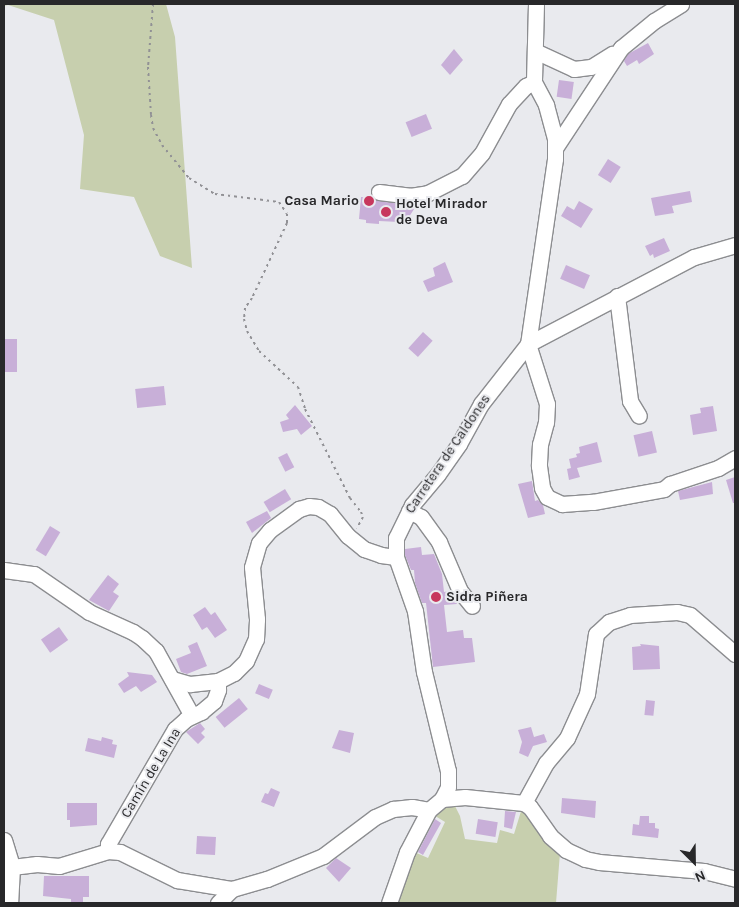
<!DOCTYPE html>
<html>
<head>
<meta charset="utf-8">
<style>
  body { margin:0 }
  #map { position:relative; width:739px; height:907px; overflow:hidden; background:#e9eaee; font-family:Karla,sans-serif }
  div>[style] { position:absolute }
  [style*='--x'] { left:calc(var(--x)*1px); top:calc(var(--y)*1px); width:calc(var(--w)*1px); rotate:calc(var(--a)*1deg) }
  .green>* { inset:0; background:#c7cfae }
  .building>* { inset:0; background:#c8afd8; transform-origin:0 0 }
  .path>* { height:2px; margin-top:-1px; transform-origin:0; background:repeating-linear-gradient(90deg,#919195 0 2.5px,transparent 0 6.5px) }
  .roads { filter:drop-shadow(1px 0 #8c8d90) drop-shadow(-1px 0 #8c8d90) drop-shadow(0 1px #8c8d90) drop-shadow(0 -1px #8c8d90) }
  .minor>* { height:15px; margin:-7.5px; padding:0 7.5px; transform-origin:7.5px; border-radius:7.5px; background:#fff }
  .dots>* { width:14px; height:14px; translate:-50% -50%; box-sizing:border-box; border:2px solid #e9eaee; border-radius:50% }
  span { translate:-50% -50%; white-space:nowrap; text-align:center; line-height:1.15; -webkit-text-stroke:4px #e9eaee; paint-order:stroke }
  .poi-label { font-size:14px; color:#28282a; font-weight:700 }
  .right { translate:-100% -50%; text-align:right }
  .left { translate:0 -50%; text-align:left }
  .street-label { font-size:14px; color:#28282a }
  .frame { position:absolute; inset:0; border:5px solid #28282a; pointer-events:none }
  .north { position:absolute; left:669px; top:837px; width:50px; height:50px; -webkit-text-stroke:4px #e9eaee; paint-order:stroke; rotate:157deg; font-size:14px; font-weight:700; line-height:20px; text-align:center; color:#28282a }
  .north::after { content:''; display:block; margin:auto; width:18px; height:22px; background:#28282a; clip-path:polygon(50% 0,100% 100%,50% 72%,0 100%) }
</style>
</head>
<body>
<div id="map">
  <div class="green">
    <div style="clip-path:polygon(4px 4px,166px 4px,175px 37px,192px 268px,160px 256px,134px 197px,80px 189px,84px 135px,54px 20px,8px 5px,4px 6px)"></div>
    <div style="clip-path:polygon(453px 802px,460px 816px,465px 839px,497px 843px,500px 830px,514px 834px,522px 808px,560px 853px,556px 903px,393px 903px,412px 851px,428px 858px,445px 822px,432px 814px)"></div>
  </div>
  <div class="building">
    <div style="clip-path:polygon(648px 43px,654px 54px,639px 64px,637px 60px,627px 66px,624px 61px,628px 54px)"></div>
    <div style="clip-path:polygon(454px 49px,463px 60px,450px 75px,441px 65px)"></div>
    <div style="left:559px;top:80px;width:15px;height:17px;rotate:8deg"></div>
    <div style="left:426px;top:114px;width:16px;height:22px;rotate:68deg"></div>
    <div style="left:608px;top:159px;width:15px;height:19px;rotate:32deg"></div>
    <div style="clip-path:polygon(690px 191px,692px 202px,672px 206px,674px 213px,655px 216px,651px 198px)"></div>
    <div style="clip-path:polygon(361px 197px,372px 198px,378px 201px,416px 206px,407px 220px,399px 219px,399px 222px,379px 221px,379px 224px,366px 223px,366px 220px,359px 219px)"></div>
    <div style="clip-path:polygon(579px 201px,593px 209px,581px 228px,561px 216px,567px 206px,574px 210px)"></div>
    <div style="clip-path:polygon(664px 238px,670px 251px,654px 258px,653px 254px,650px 256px,645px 246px)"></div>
    <div style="clip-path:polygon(445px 262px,453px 282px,428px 292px,423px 281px,435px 276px,433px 268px)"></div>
    <div style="left:566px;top:265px;width:26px;height:15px;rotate:23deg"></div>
    <div style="left:423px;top:332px;width:13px;height:22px;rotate:42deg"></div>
    <div style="left:17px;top:339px;width:33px;height:13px;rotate:90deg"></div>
    <div style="left:164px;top:386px;width:19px;height:29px;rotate:84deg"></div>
    <div style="clip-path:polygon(295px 405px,312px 426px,301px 435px,297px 429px,283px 432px,280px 422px,289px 419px,286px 415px)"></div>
    <div style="clip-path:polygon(713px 406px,717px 431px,693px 435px,690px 415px,701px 413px,700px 408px)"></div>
    <div style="left:652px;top:431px;width:22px;height:19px;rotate:77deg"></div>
    <div style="clip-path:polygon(597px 442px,602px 462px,577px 468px,580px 477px,569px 480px,567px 469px,571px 468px,569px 459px,577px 457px,576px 454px,580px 453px,579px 447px)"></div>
    <div style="left:287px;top:453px;width:16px;height:10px;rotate:63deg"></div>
    <div style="clip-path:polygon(735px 477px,735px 503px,733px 503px,726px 480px)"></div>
    <div style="clip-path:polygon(532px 481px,535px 501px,538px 500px,543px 505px,545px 514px,528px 518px,518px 484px)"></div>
    <div style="clip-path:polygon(712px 482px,713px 494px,680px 500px,678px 491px)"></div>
    <div style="left:285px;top:489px;width:12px;height:25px;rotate:59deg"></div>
    <div style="clip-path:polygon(267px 511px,271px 518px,252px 533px,246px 522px)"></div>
    <div style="left:50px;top:526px;width:12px;height:28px;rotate:31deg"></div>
    <div style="clip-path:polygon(421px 547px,422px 555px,434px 554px,442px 574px,444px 592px,450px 591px,456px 602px,457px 604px,444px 605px,447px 632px,463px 630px,464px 638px,472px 638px,475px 662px,433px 667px,426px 603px,422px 603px,415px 583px,414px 570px,411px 570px,405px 555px,405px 549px)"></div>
    <div style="clip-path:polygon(108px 575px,119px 584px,113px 592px,119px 596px,109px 611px,89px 600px)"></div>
    <div style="clip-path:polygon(205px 607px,211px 615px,215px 612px,227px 630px,215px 638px,207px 627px,202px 630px,193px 615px)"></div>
    <div style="left:59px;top:627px;width:16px;height:22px;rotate:55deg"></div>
    <div style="clip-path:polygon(197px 642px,207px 666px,187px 674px,181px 672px,176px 659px,191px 653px,188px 646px)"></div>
    <div style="clip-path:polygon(640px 644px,659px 646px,660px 669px,633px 670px,632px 647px,641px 646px)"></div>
    <div style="clip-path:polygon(127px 672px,152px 675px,157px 682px,141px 692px,136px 686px,124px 693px,118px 684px,129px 676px)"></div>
    <div style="left:259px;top:684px;width:15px;height:10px;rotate:23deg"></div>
    <div style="left:239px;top:698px;width:14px;height:30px;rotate:51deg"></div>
    <div style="left:646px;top:700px;width:9px;height:15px;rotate:6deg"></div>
    <div style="clip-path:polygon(200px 723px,205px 729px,201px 733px,205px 737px,198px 744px,186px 732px)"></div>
    <div style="clip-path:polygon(531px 727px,534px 737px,544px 734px,547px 742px,533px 746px,528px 757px,519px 753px,522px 742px,518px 730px)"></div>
    <div style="clip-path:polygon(339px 730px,354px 733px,350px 753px,332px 748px)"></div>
    <div style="clip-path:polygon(102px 737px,113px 740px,112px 744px,117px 745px,114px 758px,85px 751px,88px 738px,101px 741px)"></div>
    <div style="clip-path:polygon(271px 788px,280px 792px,274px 807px,261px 802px,265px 793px,268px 794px)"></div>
    <div style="clip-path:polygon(562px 798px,596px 801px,595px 818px,561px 813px)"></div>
    <div style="clip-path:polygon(67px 803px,97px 803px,97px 825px,70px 827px,70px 820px,67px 820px)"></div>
    <div style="clip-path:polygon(505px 811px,516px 812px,512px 829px,504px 827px)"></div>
    <div style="clip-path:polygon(640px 816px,649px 816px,649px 823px,655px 823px,655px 828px,659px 829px,658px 838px,632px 835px,633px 824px,639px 825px)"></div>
    <div style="clip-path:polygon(435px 819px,441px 823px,423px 855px,418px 852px)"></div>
    <div style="left:478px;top:819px;width:20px;height:15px;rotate:9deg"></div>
    <div style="left:197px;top:836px;width:19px;height:18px;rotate:3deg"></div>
    <div style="clip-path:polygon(336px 858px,351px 868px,339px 882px,326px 868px)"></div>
    <div style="clip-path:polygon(44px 876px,89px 876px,89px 897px,83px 897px,83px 903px,71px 903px,71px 899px,43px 896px)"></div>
  </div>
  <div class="path">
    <div style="--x:153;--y:4;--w:63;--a:94.5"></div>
    <div style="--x:148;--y:67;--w:48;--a:86.4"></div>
    <div style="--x:151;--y:115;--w:13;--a:81"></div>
    <div style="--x:153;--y:128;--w:19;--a:62"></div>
    <div style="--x:162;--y:145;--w:43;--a:50.7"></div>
    <div style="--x:189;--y:178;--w:31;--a:32"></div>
    <div style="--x:215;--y:194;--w:64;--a:7.1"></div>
    <div style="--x:279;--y:202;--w:14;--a:56"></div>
    <div style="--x:287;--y:214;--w:9;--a:90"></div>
    <div style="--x:287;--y:223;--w:83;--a:115"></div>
    <div style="--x:252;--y:298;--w:12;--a:125"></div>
    <div style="--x:245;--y:308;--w:11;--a:95"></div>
    <div style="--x:244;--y:319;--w:12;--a:76"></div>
    <div style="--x:247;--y:331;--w:23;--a:59"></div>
    <div style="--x:259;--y:351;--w:53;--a:42.7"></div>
    <div style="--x:298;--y:387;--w:23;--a:72"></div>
    <div style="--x:305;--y:409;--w:100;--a:63.2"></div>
    <div style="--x:350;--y:498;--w:18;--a:52"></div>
    <div style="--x:361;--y:512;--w:5;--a:68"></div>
    <div style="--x:363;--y:517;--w:13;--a:119"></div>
  </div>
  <div class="roads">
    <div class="minor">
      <div style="--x:536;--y:4;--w:78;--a:91.5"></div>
      <div style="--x:534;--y:82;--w:26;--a:62"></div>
      <div style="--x:546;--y:105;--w:34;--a:75"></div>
      <div style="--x:555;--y:138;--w:21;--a:90"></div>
      <div style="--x:555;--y:159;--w:187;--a:98.3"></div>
      <div style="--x:528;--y:344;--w:63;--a:72.4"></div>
      <div style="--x:547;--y:404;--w:18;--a:93"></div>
      <div style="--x:546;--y:422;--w:23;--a:105"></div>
      <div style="--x:540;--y:444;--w:22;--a:93"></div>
      <div style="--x:539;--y:466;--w:22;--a:82"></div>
      <div style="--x:542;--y:488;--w:10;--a:61"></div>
      <div style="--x:547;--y:497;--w:17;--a:25"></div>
      <div style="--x:562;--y:504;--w:31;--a:-4"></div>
      <div style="--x:593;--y:502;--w:72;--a:-10.4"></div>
      <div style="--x:664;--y:489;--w:8;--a:-40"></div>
      <div style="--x:670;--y:484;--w:51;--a:-18.4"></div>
      <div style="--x:718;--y:468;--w:20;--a:-30"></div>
      <div style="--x:535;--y:51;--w:43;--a:24.8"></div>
      <div style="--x:574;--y:69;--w:17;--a:-7"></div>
      <div style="--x:591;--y:67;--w:25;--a:-32"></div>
      <div style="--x:555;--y:148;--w:120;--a:-56.6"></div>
      <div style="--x:621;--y:48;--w:43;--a:-39.3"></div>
      <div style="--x:654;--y:21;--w:32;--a:-32"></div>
      <div style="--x:379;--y:192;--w:31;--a:7"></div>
      <div style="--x:410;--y:196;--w:18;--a:-9"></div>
      <div style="--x:428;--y:193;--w:38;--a:-27"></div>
      <div style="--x:462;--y:176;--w:30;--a:-49"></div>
      <div style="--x:482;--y:153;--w:56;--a:-61.1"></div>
      <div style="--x:509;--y:104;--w:25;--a:-47"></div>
      <div style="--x:526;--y:86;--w:9;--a:-27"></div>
      <div style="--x:617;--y:296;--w:106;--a:82.9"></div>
      <div style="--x:630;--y:401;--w:17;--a:59"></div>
      <div style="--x:409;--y:511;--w:13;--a:27"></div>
      <div style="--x:421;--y:517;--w:31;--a:54"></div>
      <div style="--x:439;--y:542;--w:53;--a:66.8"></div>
      <div style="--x:460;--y:591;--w:19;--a:51"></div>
      <div style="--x:4;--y:570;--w:30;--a:8"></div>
      <div style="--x:34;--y:574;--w:67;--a:34.6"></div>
      <div style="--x:89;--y:612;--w:48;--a:24.4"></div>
      <div style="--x:133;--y:632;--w:11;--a:34"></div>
      <div style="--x:142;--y:638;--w:19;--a:43"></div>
      <div style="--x:156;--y:651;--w:74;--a:61"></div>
      <div style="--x:172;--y:679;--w:19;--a:16"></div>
      <div style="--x:190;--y:684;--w:28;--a:-6"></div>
      <div style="--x:218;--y:681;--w:18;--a:-27"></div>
      <div style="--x:234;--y:673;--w:17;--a:-45"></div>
      <div style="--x:246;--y:661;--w:24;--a:-66"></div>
      <div style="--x:256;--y:639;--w:20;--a:-87"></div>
      <div style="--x:257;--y:619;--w:52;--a:-95.5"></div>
      <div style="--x:252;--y:567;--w:25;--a:-74"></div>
      <div style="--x:259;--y:543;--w:17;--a:-50"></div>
      <div style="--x:270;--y:530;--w:36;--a:-36"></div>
      <div style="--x:299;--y:509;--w:10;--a:-17"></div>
      <div style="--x:309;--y:506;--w:9;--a:6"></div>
      <div style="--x:318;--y:507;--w:14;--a:30"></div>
      <div style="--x:330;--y:514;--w:28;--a:51"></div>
      <div style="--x:348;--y:536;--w:21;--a:39"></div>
      <div style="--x:364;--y:549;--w:18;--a:19"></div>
      <div style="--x:381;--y:555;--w:15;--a:8"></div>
      <div style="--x:442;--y:799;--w:23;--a:-5"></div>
      <div style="--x:465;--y:797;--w:59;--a:5.8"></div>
      <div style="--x:524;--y:803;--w:7;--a:34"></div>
      <div style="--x:530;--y:807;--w:35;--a:55"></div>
      <div style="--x:550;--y:836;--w:21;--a:41"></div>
      <div style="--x:566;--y:850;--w:21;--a:25"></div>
      <div style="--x:585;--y:859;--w:14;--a:12"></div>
      <div style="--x:599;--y:862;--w:105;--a:4.9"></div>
      <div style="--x:704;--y:871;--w:32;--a:14"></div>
      <div style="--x:524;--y:803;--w:46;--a:-61.2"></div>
      <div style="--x:546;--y:763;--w:33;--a:-50"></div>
      <div style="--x:567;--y:738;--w:48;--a:-65.6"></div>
      <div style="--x:587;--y:694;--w:61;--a:-81.5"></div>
      <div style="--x:596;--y:634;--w:18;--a:-43"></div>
      <div style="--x:609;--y:622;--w:22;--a:-18"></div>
      <div style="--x:630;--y:615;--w:47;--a:-3.7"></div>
      <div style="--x:677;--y:612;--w:13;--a:13"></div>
      <div style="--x:690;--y:615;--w:60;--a:40.9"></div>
      <div style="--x:4;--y:840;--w:28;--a:73"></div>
      <div style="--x:12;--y:867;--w:36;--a:93"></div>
      <div style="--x:108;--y:851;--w:7;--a:-90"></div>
      <div style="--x:108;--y:844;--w:133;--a:-59.8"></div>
      <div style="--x:175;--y:729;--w:15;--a:-42"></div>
      <div style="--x:186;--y:719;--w:17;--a:-25"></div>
      <div style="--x:201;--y:712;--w:17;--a:-40"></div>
      <div style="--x:214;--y:701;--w:12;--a:-70"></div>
      <div style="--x:218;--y:690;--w:9;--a:-90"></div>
      <div style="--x:12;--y:867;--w:25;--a:-7"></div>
      <div style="--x:37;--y:864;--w:22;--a:5"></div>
      <div style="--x:59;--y:866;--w:51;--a:-17"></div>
      <div style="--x:108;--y:851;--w:12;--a:5"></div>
      <div style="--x:120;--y:852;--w:64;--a:26.2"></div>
      <div style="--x:177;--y:880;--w:56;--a:9.3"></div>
      <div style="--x:232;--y:889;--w:36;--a:-16"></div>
      <div style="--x:267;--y:879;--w:61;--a:-22.3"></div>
      <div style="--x:323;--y:856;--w:65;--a:-36.9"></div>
      <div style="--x:375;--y:817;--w:20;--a:-24"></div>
      <div style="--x:393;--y:809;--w:19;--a:-6"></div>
      <div style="--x:412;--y:807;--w:17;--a:10"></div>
      <div style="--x:218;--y:903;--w:20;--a:-45"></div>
      <div style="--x:389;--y:903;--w:54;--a:-70.6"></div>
      <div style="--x:407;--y:852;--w:47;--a:-62.4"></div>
      <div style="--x:429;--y:810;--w:17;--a:-40"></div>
      <div style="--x:442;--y:799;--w:13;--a:-63"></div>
      <div style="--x:448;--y:787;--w:16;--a:-90"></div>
      <div style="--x:448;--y:771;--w:102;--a:-103.6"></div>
      <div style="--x:424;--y:672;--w:62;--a:-98.4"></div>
      <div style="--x:415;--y:611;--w:57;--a:-109.4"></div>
      <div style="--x:396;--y:557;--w:19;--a:-90"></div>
      <div style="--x:396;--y:538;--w:37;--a:-64"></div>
      <div style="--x:412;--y:505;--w:40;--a:-50"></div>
      <div style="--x:438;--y:474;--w:37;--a:-55"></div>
      <div style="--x:459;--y:444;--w:46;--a:-61.2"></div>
      <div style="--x:481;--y:404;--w:76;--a:-51.9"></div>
      <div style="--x:528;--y:344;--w:187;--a:-27.7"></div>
      <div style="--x:694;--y:257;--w:43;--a:-16.3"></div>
    </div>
  </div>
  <div class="dots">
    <div style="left:369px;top:201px;background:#c7385d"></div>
    <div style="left:386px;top:212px;background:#c7385d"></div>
    <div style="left:436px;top:597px;background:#c7385d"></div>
  </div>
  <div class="poi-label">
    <span class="right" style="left:359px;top:201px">Casa Mario</span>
    <span class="left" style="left:396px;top:212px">Hotel Mirador<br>de Deva</span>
    <span class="left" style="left:446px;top:597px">Sidra Piñera</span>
  </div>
  <div class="street-label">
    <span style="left:448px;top:454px;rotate:-56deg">Carretera de Caldones</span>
    <span style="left:151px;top:773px;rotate:-59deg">Camín de La Ina</span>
  </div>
  <div class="frame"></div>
  <div class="north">N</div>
</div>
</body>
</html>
